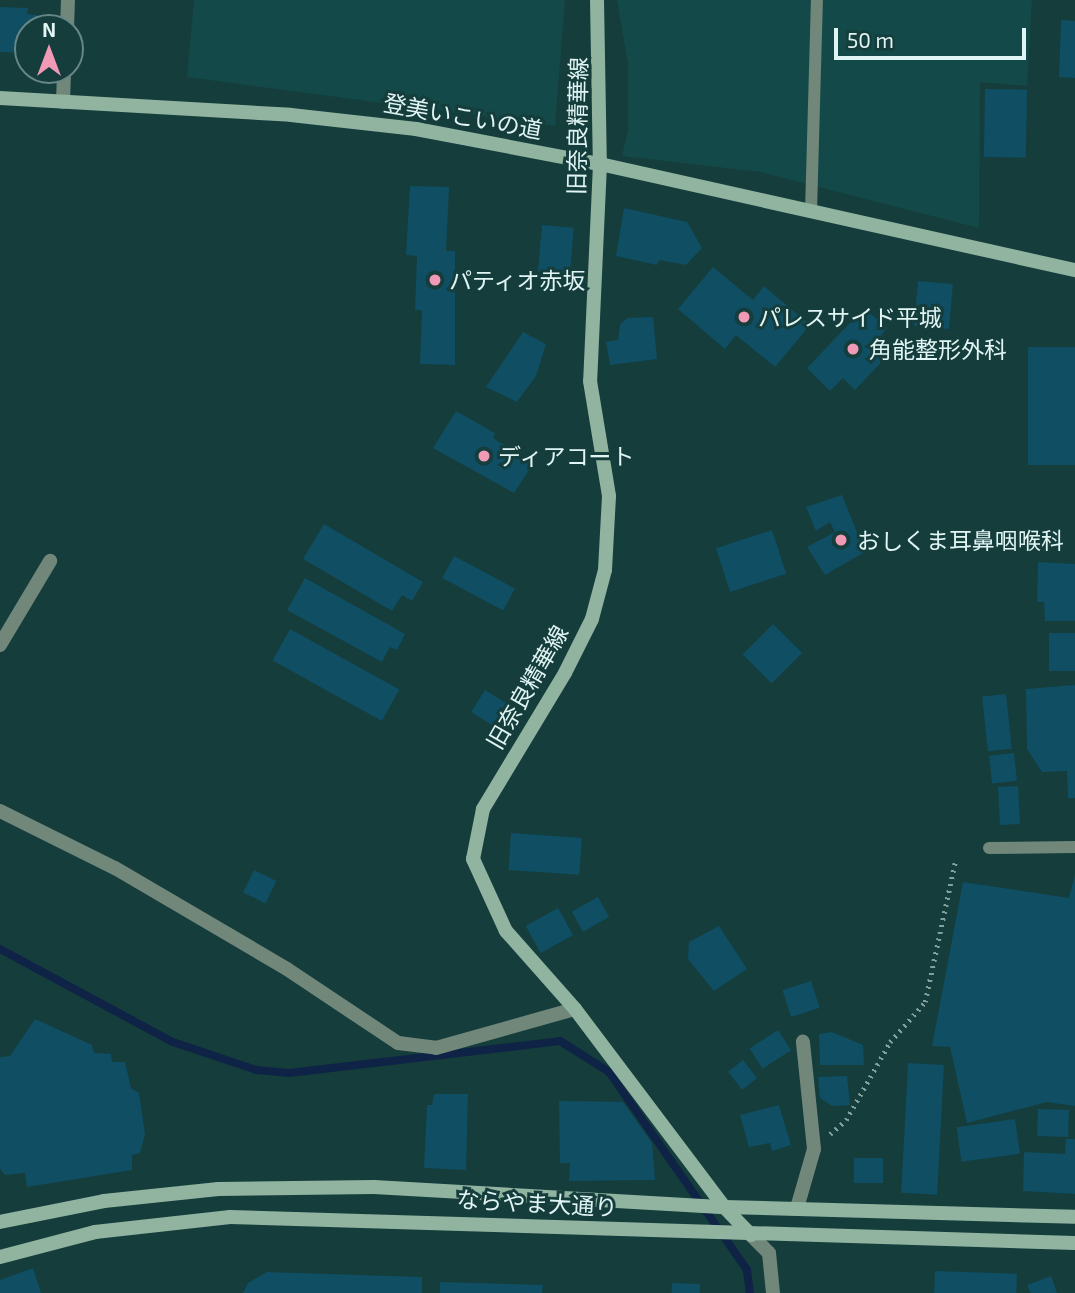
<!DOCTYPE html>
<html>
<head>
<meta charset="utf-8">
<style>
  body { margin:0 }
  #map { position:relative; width:1075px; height:1293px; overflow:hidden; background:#153d3c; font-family:"Exo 2","Noto Sans JP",sans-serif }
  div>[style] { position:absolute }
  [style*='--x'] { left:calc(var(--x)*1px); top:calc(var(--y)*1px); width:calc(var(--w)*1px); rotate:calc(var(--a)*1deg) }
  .built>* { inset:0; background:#134948 }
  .stream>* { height:8px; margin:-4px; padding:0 4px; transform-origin:4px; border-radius:4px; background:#0e2345 }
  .building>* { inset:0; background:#0f4e63; transform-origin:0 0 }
  .path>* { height:4.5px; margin-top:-2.25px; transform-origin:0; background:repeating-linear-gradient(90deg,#82a09f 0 2px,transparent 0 7px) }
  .lane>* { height:12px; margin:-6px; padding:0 6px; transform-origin:6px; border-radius:6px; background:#71877a }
  .street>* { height:14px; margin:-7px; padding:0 7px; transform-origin:7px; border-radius:7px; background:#71877a }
  .secondary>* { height:14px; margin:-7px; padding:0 7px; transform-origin:7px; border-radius:7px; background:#91b4a0 }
  .dots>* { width:19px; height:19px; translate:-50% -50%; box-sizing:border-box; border:4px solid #153d3c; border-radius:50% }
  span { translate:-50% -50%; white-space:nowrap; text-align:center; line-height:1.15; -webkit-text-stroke:6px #153d3c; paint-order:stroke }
  .street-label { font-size:23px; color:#e0f5f4 }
  .poi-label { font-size:23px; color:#e0f5f4 }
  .left { translate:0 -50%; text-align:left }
  .north { position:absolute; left:14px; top:14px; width:70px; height:70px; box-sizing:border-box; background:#153d3c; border:2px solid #668786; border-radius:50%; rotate:0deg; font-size:19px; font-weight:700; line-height:28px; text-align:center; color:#e0f5f4 }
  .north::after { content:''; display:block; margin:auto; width:24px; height:32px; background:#f09ab5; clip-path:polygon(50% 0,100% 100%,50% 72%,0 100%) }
  .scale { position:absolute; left:834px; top:28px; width:192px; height:32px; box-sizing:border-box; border:4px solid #e0f5f4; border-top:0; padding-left:9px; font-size:21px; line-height:24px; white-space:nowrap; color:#e0f5f4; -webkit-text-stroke:5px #153d3c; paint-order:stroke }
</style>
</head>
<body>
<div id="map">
  <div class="built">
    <div style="clip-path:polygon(194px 0,565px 0,555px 126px,187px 77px)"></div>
    <div style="clip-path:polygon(617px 0,1032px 0,1027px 86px,980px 82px,979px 228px,760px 172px,622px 156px,628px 130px,628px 64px)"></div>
  </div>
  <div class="stream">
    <div style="--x:0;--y:949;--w:196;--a:28.3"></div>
    <div style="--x:173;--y:1042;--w:88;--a:18.6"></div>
    <div style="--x:256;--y:1070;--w:33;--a:5"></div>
    <div style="--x:289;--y:1073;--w:273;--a:-6.7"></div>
    <div style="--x:560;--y:1041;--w:58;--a:32.3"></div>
    <div style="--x:609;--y:1072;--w:241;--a:55.1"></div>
    <div style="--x:747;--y:1270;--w:23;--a:83"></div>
  </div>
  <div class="building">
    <div style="clip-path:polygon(0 7px,28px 8px,27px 14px,37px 15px,37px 28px,28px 28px,28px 53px,0 52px)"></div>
    <div style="clip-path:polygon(1061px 20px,1075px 21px,1075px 78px,1059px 77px)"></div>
    <div style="left:985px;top:89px;width:42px;height:68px;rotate:1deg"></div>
    <div style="clip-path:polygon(410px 186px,449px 187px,446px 251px,455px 251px,455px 365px,420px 364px,422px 310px,415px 310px,417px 256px,406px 255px)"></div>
    <div style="clip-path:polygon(624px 208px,687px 222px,702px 248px,686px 265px,659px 260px,657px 265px,616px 256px)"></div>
    <div style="left:542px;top:225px;width:32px;height:51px;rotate:5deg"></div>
    <div style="clip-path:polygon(713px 267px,753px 300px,764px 286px,810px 325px,775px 367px,736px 335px,725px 349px,678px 309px)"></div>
    <div style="left:918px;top:281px;width:35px;height:45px;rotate:5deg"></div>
    <div style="clip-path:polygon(864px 308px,887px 328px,874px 344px,888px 355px,855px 390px,843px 378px,830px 391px,807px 368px)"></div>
    <div style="clip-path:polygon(653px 317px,657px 359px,610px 365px,606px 342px,618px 340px,620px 324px,628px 318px)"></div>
    <div style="clip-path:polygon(523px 332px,546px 344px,536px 376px,517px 402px,486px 387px)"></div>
    <div style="left:1028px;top:347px;width:47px;height:118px"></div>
    <div style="clip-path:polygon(456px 411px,495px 433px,493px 438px,533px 464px,514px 493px,433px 448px)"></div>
    <div style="clip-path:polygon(842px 495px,865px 552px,825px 575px,807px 547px,835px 532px,830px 522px,816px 531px,806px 507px)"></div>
    <div style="clip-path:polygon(324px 524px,423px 582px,412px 601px,402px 595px,392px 611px,303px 559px)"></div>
    <div style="left:772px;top:530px;width:46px;height:59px;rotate:72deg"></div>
    <div style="left:454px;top:556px;width:69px;height:25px;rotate:28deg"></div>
    <div style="clip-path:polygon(1038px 562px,1075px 564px,1075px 621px,1045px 621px,1044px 602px,1037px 602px)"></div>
    <div style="clip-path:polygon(305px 578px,405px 634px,397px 650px,390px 647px,382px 662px,287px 610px)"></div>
    <div style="left:773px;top:624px;width:41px;height:43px;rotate:45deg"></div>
    <div style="left:290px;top:629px;width:125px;height:36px;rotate:29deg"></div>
    <div style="left:1075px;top:633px;width:38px;height:26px;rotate:90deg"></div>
    <div style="clip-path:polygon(1075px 685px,1075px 798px,1068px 798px,1067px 771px,1042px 772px,1027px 749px,1026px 689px)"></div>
    <div style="left:485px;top:690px;width:36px;height:26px;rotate:32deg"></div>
    <div style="left:1006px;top:694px;width:55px;height:24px;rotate:84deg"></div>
    <div style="left:1014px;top:753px;width:28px;height:25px;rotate:84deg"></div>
    <div style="left:1018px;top:786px;width:38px;height:20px;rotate:87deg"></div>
    <div style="left:511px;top:833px;width:71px;height:37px;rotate:4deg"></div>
    <div style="left:254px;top:870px;width:25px;height:25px;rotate:26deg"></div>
    <div style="clip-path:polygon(1075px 875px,1075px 1106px,1047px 1102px,967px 1123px,950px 1047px,932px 1046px,963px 882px,1069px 898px)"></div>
    <div style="left:598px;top:897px;width:23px;height:30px;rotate:61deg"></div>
    <div style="left:558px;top:908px;width:31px;height:37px;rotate:61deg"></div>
    <div style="clip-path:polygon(719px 926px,747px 969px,714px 991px,688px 959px,689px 942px)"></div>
    <div style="left:811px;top:981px;width:28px;height:30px;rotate:72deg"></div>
    <div style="clip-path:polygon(35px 1019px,92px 1045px,94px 1053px,111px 1054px,112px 1062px,125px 1062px,131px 1088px,139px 1093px,145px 1134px,140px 1153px,132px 1155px,132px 1170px,27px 1187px,25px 1173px,5px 1175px,0 1169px,0 1057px,10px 1056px)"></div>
    <div style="left:778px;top:1030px;width:24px;height:34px;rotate:57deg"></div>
    <div style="clip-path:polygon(832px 1032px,863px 1045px,864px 1065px,820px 1065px,819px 1034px)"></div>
    <div style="left:743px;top:1060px;width:23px;height:19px;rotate:52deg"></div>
    <div style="left:908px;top:1063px;width:36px;height:130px;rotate:3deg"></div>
    <div style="clip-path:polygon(847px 1076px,850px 1105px,832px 1106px,820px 1098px,818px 1077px)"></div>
    <div style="clip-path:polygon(434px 1094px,468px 1094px,466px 1170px,424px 1168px,427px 1105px,432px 1105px)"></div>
    <div style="clip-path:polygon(559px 1101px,623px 1102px,652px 1143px,655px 1180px,569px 1181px,570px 1163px,560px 1163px)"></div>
    <div style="clip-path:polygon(779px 1105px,791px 1145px,772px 1151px,770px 1143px,749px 1147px,740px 1115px)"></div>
    <div style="left:1069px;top:1110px;width:27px;height:31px;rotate:92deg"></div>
    <div style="left:1015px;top:1119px;width:35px;height:59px;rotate:82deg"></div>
    <div style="clip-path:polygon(1066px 1139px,1075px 1139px,1075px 1194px,1023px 1191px,1024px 1152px,1065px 1154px)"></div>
    <div style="left:883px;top:1158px;width:25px;height:29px;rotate:90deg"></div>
    <div style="clip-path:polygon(33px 1268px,41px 1293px,0 1293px,0 1280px)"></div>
    <div style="left:935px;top:1271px;width:82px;height:22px;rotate:2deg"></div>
    <div style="clip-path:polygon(267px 1272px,422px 1277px,422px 1293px,243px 1293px,248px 1283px)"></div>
    <div style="clip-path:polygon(1051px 1276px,1057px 1293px,1031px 1293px,1027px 1285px)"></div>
    <div style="clip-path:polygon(440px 1282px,543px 1285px,542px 1293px,440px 1293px)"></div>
    <div style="left:672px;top:1283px;width:28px;height:10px;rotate:2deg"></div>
  </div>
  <div class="path">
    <div style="--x:830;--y:1134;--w:21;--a:-41"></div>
    <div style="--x:846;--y:1120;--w:90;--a:-60.6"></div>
    <div style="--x:890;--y:1042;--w:53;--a:-48.8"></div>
    <div style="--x:925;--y:1002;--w:143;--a:-77.9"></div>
  </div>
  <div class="lane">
    <div style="--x:811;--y:212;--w:212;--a:-88.4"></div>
    <div style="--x:989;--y:848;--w:86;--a:-0.7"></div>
  </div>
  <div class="street">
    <div style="--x:67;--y:28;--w:28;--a:-88"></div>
    <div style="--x:63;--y:102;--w:32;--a:-88"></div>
    <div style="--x:0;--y:645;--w:98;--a:-59.2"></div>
    <div style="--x:0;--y:811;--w:128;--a:26.4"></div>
    <div style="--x:115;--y:868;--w:199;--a:30.4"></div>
    <div style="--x:287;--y:969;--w:133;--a:33.7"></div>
    <div style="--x:398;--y:1043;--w:38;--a:7"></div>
    <div style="--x:436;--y:1048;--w:144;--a:-15.7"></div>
    <div style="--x:797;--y:1208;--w:61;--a:-73.9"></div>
    <div style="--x:814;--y:1149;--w:108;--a:-95.9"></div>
    <div style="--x:751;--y:1235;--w:25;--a:45"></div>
    <div style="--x:769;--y:1253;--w:40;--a:84.3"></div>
  </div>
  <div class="secondary">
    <div style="--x:597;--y:0;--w:164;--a:89"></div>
    <div style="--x:600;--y:164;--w:217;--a:92.6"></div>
    <div style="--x:590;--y:381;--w:117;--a:80.6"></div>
    <div style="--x:609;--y:496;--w:74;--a:93.1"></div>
    <div style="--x:605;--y:570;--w:51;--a:104.9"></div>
    <div style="--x:592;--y:619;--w:60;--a:116.6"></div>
    <div style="--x:565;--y:673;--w:159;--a:121.1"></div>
    <div style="--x:483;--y:809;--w:51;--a:101.3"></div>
    <div style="--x:473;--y:859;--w:79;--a:65.4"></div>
    <div style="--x:506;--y:931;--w:104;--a:48.5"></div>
    <div style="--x:575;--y:1009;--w:248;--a:53"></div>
    <div style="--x:724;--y:1207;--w:39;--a:46"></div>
    <div style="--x:0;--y:98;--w:291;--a:3.3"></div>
    <div style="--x:291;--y:115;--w:126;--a:6.4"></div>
    <div style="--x:416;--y:129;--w:187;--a:10.8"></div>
    <div style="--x:600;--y:164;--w:487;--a:12.6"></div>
    <div style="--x:0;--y:1222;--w:106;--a:-11.4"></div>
    <div style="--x:104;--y:1201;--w:115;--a:-6"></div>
    <div style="--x:218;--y:1189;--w:156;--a:-0.7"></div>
    <div style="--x:374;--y:1187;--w:351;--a:3.3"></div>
    <div style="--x:724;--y:1207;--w:351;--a:1.6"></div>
    <div style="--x:0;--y:1257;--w:98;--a:-14.7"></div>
    <div style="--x:95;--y:1232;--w:136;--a:-6.3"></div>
    <div style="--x:230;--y:1217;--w:845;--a:1.76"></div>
  </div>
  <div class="dots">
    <div style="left:435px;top:280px;background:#f09ab5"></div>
    <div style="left:744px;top:317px;background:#f09ab5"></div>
    <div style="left:853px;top:349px;background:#f09ab5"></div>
    <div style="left:484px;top:456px;background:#f09ab5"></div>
    <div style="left:841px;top:540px;background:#f09ab5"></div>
  </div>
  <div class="street-label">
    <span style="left:463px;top:116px;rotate:10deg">登美いこいの道</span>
    <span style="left:577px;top:126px;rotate:-89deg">旧奈良精華線</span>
    <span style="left:527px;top:687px;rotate:-60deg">旧奈良精華線</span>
    <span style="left:537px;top:1203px;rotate:3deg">ならやま大通り</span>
  </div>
  <div class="poi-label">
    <span class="left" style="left:449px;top:280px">パティオ赤坂</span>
    <span class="left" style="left:758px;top:317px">パレスサイド平城</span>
    <span class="left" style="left:869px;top:349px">角能整形外科</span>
    <span class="left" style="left:498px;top:456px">ディアコート</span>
    <span class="left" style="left:857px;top:540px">おしくま耳鼻咽喉科</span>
  </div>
  <div class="north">N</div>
  <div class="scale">50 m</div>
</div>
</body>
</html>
